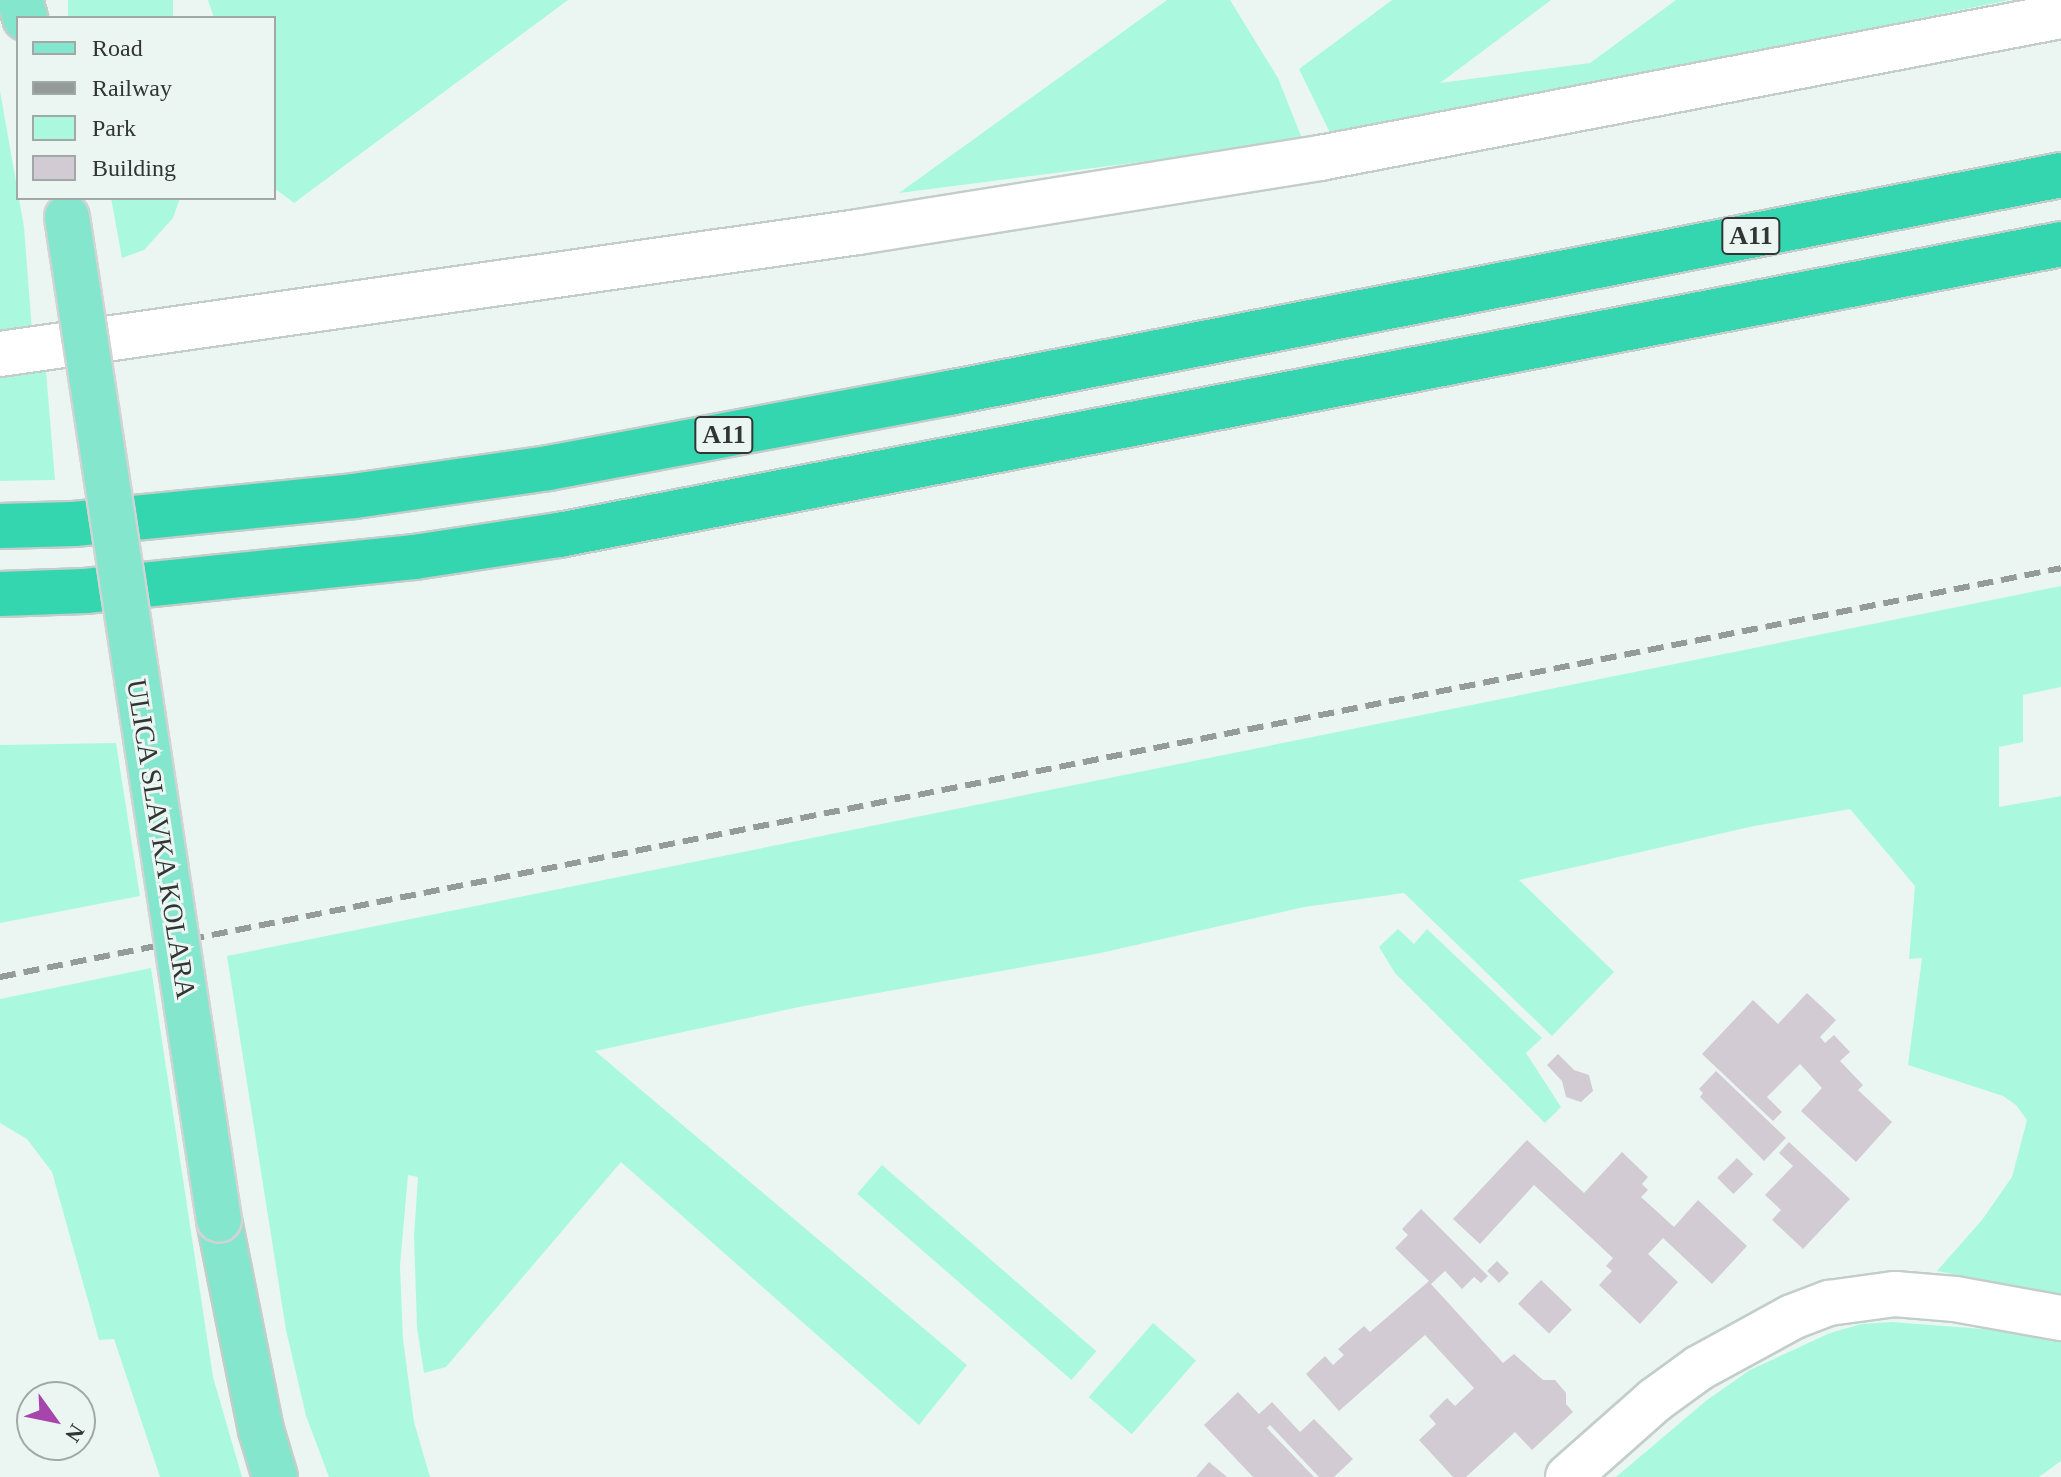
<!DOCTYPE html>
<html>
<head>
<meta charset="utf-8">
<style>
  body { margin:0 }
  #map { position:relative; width:2061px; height:1477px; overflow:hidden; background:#ebf6f2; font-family:Georgia,serif }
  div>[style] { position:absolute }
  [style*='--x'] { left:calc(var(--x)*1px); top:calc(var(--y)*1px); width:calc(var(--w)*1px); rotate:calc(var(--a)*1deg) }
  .green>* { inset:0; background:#aaf9df; transform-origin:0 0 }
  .building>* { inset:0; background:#d2cbd3; transform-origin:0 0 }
  .roads { filter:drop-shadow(2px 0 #c3ceca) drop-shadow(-2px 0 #c3ceca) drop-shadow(0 2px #c3ceca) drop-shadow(0 -2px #c3ceca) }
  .minor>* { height:44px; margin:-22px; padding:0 22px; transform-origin:22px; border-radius:22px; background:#fff }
  .major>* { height:44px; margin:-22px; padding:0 22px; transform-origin:22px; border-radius:22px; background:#85e6ce }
  .highway>* { height:44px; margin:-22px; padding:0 22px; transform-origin:22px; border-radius:22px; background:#33d6ae }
  .rail>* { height:6px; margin-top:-3px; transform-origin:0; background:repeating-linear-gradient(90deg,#949b98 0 16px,transparent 0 24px) }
  .bridges { filter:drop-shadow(2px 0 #d2d3d2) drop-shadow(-2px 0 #d2d3d2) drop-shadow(0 2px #d2d3d2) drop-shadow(0 -2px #d2d3d2) }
  .major-bridge>* { height:44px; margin:-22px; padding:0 22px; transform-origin:22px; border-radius:22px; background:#85e6ce }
  span { translate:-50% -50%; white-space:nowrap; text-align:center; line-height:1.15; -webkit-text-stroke:6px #ebf6f2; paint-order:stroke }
  .shield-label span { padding:2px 6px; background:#ebf6f2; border:2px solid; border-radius:6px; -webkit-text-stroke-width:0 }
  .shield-label { font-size:26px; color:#313533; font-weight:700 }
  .street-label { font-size:28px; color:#313533 }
  .legend { position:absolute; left:16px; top:16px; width:260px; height:184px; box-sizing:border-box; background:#ebf6f2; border:2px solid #a1a9a6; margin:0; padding:10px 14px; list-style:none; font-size:24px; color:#313533 }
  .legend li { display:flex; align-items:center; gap:16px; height:40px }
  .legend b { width:40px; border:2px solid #a1a9a6 }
  .north { position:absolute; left:16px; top:1381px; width:80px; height:80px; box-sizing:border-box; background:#ebf6f2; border:2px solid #a1a9a6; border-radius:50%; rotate:123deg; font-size:22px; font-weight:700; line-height:32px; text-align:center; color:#313533 }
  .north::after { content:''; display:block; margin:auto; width:28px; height:36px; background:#a645ac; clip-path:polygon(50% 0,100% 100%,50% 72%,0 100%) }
</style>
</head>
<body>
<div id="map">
  <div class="green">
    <div style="left:68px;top:0;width:105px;height:19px"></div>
    <div style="clip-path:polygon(208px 0,568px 0,294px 203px,274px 188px,274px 18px,214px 18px)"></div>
    <div style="clip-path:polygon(1167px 0,1230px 0,1278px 78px,1303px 141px,899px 193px)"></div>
    <div style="clip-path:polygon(1392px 0,1551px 0,1440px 83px,1590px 63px,1676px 0,2010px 0,1332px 137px,1299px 69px)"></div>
    <div style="clip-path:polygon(0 91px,24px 227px,32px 331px,0 334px)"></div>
    <div style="clip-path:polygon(111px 198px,180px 198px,173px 218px,144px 250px,122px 258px)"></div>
    <div style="clip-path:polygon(46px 371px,55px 480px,0 481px,0 377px)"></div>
    <div style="clip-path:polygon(2061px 586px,2061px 687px,2023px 695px,2023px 742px,1999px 747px,1999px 807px,2061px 796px,2061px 1295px,1937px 1271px,1982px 1220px,2012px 1177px,2027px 1120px,2016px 1105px,2003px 1096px,1908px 1065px,1922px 958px,1909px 959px,1915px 886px,1850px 809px,1754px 826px,1519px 880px,1614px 972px,1552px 1036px,1404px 893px,1304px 907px,1096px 954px,799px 1007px,595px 1051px,967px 1365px,919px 1425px,621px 1162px,446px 1367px,424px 1373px,417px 1327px,414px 1236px,418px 1177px,408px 1175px,400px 1266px,403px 1339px,414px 1422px,430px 1477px,329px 1477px,306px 1416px,286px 1330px,227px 956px)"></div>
    <div style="clip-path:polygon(116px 743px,140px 896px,0 923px,0 745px)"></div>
    <div style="clip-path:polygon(1398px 929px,1414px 944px,1427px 929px,1542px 1038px,1526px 1053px,1561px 1107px,1545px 1123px,1395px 973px,1379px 947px)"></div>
    <div style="clip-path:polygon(151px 968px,213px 1377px,242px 1477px,160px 1477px,114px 1339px,99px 1340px,52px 1172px,27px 1139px,0 1123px,0 999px)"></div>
    <div style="left:882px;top:1165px;width:284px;height:38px;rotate:41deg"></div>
    <div style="clip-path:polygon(1891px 1322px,1997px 1330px,2061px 1342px,2061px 1461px,2039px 1477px,1616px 1477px,1707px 1400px,1750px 1370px,1830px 1333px,1861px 1324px)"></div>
    <div style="left:1153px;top:1323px;width:57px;height:98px;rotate:41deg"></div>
  </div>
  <div class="building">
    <div style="clip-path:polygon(1807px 993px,1836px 1020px,1820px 1037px,1825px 1043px,1834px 1035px,1850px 1052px,1840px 1061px,1863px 1085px,1858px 1090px,1892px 1122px,1856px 1162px,1801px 1111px,1822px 1088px,1800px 1064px,1767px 1097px,1782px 1112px,1773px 1121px,1702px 1054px,1753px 1000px,1778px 1024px)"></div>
    <div style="clip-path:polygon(1558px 1054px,1574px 1070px,1589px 1075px,1593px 1091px,1581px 1102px,1566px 1097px,1562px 1081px,1547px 1065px)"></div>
    <div style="clip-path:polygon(1716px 1071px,1786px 1138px,1764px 1161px,1700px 1097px,1703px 1093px,1699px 1089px)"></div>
    <div style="clip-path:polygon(1527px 1140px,1584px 1193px,1622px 1152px,1648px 1177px,1642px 1184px,1648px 1190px,1641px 1197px,1674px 1227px,1698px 1200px,1747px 1246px,1712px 1284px,1663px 1238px,1648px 1254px,1678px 1282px,1640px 1324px,1599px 1285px,1612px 1271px,1606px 1266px,1613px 1258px,1534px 1185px,1480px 1244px,1453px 1219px)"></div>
    <div style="clip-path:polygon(1789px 1142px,1850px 1199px,1803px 1249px,1772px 1220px,1781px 1210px,1765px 1195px,1793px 1166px,1779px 1153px)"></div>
    <div style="left:1737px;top:1158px;width:23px;height:28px;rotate:45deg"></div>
    <div style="clip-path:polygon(1421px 1209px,1488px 1276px,1481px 1283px,1474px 1277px,1462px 1289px,1445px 1271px,1431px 1284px,1503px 1363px,1514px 1354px,1543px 1380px,1555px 1380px,1566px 1393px,1566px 1404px,1573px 1412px,1532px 1450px,1515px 1432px,1466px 1477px,1453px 1477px,1419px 1440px,1436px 1424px,1429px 1416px,1447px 1398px,1455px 1406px,1474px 1388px,1425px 1335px,1339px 1411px,1306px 1374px,1325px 1356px,1333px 1365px,1344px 1355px,1338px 1349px,1364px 1326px,1370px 1332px,1429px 1281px,1395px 1248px,1408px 1235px,1402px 1229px)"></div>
    <div style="left:1497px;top:1261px;width:17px;height:14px;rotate:45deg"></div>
    <div style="left:1541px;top:1280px;width:43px;height:33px;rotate:44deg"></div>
    <div style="clip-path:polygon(1238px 1392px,1259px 1414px,1272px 1402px,1300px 1432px,1314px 1419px,1353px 1459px,1334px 1477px,1319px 1477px,1270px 1425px,1267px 1428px,1314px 1477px,1253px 1477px,1204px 1425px)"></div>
    <div style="clip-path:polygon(1209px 1462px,1227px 1477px,1196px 1477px)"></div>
  </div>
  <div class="roads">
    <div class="minor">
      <div style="--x:0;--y:354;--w:867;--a:-8.09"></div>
      <div style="--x:858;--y:232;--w:468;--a:-9.1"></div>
      <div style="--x:1320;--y:158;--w:754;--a:-10.85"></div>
      <div style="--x:1568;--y:1477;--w:116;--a:-41.5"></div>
      <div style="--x:1655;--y:1400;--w:54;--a:-36"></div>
      <div style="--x:1699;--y:1368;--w:106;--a:-28.7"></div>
      <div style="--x:1792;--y:1317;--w:40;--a:-21"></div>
      <div style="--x:1829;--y:1303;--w:67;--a:-7.8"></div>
      <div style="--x:1895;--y:1294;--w:60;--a:4.8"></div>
      <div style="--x:1955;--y:1299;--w:108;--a:10.2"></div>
    </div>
    <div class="major">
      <div style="--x:20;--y:0;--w:19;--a:74"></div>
      <div style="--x:219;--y:1220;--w:214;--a:78.7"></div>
      <div style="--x:261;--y:1430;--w:49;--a:73.4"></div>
    </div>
    <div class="highway">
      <div style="--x:0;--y:526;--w:74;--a:-1.5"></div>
      <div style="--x:74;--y:524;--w:281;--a:-5.7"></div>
      <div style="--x:354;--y:496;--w:196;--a:-8.2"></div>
      <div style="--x:548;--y:468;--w:408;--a:-10.6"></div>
      <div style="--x:949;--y:393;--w:1133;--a:-11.09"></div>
      <div style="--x:0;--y:594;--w:85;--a:-2"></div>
      <div style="--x:85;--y:591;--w:332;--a:-5.9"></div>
      <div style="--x:415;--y:557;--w:146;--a:-8.7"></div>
      <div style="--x:559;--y:535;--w:1530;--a:-10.96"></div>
    </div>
  </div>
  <div class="rail">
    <div style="--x:0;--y:977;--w:2101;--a:-11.22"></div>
  </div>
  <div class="bridges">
    <div class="major-bridge">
      <div style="--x:67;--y:217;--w:1014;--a:81.38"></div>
    </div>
  </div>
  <div class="shield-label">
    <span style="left:1751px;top:236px">A11</span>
    <span style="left:724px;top:435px">A11</span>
  </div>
  <div class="street-label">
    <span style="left:161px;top:839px;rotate:81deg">ULICA SLAVKA KOLARA</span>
  </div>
  <ul class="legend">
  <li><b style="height:10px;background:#85e6ce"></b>Road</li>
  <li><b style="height:10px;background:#949b98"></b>Railway</li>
  <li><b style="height:22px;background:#aaf9df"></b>Park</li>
  <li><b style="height:22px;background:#d2cbd3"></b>Building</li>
  </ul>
  <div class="north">N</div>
</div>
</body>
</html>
